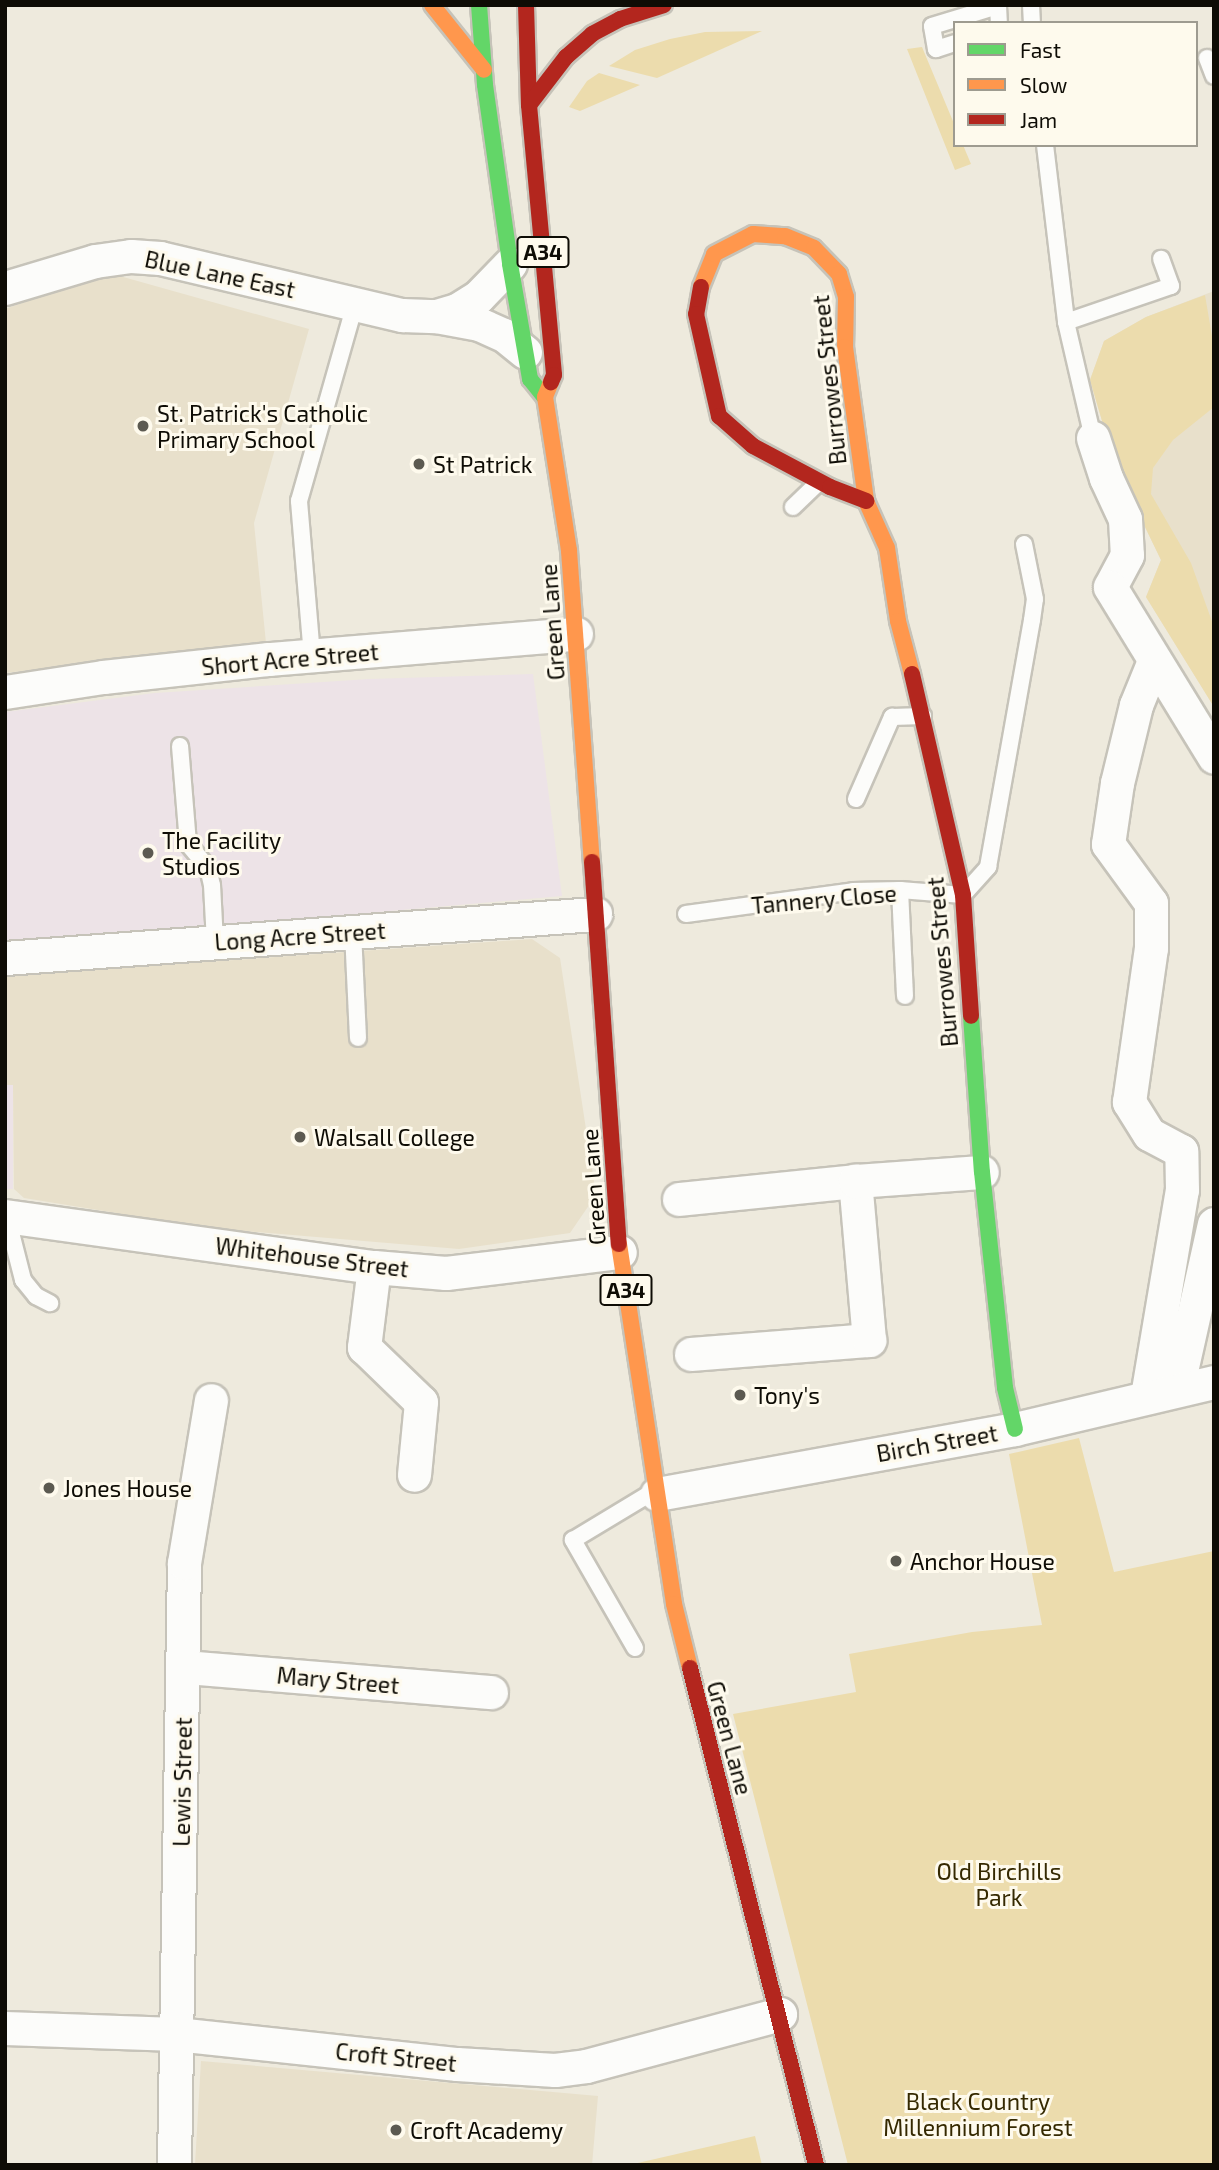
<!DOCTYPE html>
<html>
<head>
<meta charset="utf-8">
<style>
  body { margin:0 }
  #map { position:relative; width:1219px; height:2170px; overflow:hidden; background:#eeeadd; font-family:"Exo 2",sans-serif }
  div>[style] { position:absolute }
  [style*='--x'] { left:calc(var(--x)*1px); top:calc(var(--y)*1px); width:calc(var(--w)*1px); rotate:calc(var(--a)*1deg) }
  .built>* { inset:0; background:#e8e0cb }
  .industrial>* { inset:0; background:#ede3e7; transform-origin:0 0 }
  .green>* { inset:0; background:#ecdcad }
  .roads { filter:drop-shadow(2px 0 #c6c3b9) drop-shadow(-2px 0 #c6c3b9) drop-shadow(0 2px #c6c3b9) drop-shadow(0 -2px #c6c3b9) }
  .lane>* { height:16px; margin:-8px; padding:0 8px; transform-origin:8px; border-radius:8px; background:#fcfcfa }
  .street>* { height:33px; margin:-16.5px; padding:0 16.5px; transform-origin:16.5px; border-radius:16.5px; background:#fcfcfa }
  .fast>* { height:16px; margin:-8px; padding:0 8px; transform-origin:8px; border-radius:8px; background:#63d668 }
  .slow>* { height:16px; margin:-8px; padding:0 8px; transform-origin:8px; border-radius:8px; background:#ff974d }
  .jam>* { height:16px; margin:-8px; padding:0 8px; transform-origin:8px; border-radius:8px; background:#b3261e }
  .dots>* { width:19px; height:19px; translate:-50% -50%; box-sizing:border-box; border:4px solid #fefaed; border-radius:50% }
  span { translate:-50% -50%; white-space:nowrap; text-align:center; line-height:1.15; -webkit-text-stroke:6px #fefaed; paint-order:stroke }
  .shield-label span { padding:2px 5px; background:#fefaed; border:2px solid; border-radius:5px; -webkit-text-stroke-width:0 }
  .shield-label { font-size:21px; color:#0e0c05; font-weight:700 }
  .street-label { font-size:23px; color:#0e0c05 }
  .poi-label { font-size:23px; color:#0e0c05 }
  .left { translate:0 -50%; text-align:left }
  .park-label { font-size:23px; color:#352901 }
  .frame { position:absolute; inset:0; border:7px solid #0e0c05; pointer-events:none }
  .legend { position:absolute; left:953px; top:21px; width:245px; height:126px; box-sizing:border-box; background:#fefaed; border:2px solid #9e9b90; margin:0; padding:9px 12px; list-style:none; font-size:21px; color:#0e0c05 }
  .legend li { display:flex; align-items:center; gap:14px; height:35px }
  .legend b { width:35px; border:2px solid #9e9b90 }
</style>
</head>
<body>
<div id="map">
  <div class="built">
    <div style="clip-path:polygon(109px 273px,309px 329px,254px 523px,266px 643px,5px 673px,5px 309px)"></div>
    <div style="clip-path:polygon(1214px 291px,1214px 707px,1146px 597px,1161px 560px,1115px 465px,1090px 380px,1104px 341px,1146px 317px)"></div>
    <div style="clip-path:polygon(532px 939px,560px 958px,596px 1195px,570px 1233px,459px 1249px,209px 1228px,24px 1198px,14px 1189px,13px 1086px,5px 1085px,5px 976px)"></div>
    <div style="clip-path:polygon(201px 2061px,598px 2096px,592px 2165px,195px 2165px)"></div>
  </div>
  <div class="industrial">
    <div style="clip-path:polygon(533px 674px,562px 896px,5px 945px,5px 712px,155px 693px,369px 679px)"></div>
    <div style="left:5px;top:1085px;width:8px;height:104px"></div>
  </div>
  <div class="green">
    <div style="clip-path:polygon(762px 31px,657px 78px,609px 66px,635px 50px,670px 39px,705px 32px)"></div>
    <div style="clip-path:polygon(922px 47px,955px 126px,955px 145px,963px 145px,971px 164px,955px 170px,907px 49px)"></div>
    <div style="clip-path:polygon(599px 73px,640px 85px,580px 111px,569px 107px,587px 81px)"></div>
    <div style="clip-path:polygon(1205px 295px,1214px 348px,1214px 407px,1173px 440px,1153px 468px,1151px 494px,1191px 563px,1214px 627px,1214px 707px,1146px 597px,1161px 560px,1115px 465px,1090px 380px,1104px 341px,1146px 317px)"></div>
    <div style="clip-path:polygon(1079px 1438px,1114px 1572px,1214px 1551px,1214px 2165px,848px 2165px,733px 1714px,856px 1692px,849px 1654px,972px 1632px,1042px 1625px,1009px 1454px)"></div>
    <div style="clip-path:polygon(755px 2136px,762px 2165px,629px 2165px)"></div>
  </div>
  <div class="roads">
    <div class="lane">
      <div style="--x:1031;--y:5;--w:18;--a:87"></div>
      <div style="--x:955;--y:43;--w:20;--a:162"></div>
      <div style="--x:936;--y:49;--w:23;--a:-100"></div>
      <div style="--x:932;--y:26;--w:69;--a:-16.9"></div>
      <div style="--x:998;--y:6;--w:17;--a:87"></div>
      <div style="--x:1207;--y:58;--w:19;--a:69"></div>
      <div style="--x:1045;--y:145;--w:178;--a:83.2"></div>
      <div style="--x:1066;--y:322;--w:119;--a:76.9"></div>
      <div style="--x:1066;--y:322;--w:111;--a:-18.9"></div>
      <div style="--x:1171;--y:286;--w:29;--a:-110"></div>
      <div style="--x:793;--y:507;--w:36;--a:-44"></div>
      <div style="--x:312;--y:656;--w:156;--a:-94.8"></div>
      <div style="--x:299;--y:501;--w:204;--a:-74.1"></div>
      <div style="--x:180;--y:746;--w:98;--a:85.3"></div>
      <div style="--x:188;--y:844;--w:31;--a:50"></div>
      <div style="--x:208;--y:868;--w:17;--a:77"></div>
      <div style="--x:212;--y:885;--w:57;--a:87"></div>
      <div style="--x:856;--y:799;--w:90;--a:-66.3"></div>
      <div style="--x:892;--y:717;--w:31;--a:-2"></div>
      <div style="--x:900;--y:890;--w:106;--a:87.3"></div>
      <div style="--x:686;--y:914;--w:169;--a:-7.8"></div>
      <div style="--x:853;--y:891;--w:47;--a:-1.2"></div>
      <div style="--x:900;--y:890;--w:63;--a:4.5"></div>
      <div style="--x:963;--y:895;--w:38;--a:-48"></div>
      <div style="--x:988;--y:867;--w:251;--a:-79.9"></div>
      <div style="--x:1032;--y:620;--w:21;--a:-82"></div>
      <div style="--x:1035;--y:599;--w:56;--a:-101.3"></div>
      <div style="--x:353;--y:932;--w:106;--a:87.3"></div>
      <div style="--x:7;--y:1217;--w:65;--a:75.7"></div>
      <div style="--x:23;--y:1280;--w:21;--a:51"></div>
      <div style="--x:36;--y:1296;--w:16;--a:27"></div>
      <div style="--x:635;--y:1648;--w:125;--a:-119.9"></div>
      <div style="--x:573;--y:1540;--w:97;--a:-31.1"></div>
    </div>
    <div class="street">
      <div style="--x:5;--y:288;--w:94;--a:-16.7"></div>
      <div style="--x:95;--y:261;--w:36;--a:-8"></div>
      <div style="--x:131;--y:256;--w:29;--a:4"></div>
      <div style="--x:160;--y:258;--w:249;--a:13.3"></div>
      <div style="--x:402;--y:315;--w:34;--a:2"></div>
      <div style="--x:436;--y:316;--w:44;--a:10.5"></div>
      <div style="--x:479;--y:324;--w:27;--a:24"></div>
      <div style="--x:504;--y:335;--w:27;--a:39"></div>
      <div style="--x:436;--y:316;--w:22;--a:-16"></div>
      <div style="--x:457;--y:310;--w:25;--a:-32"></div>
      <div style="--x:478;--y:297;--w:46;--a:-45.9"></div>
      <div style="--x:1093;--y:438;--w:42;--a:72"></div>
      <div style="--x:1106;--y:478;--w:45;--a:65.1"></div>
      <div style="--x:1125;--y:519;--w:36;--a:87"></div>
      <div style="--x:1127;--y:555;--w:36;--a:118"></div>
      <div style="--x:1110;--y:587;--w:199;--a:58.5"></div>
      <div style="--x:5;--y:692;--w:99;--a:-8.7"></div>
      <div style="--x:103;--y:677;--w:167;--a:-6.2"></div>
      <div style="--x:269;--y:659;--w:308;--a:-4.7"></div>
      <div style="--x:5;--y:958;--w:592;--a:-4.27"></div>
      <div style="--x:679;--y:1199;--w:177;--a:-5.8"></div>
      <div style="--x:5;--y:1216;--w:373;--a:7.9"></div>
      <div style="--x:374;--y:1267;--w:72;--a:4.8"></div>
      <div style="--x:446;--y:1273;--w:175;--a:-6.9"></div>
      <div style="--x:374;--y:1267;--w:81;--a:97.1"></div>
      <div style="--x:364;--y:1347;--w:79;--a:44"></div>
      <div style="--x:421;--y:1402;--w:73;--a:95.5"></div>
      <div style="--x:691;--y:1354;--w:179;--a:-4.5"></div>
      <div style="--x:869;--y:1340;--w:160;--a:-95"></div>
      <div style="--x:855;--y:1181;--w:127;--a:-4.1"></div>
      <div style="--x:1177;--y:1389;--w:169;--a:-77.4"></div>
      <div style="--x:1147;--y:1396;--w:209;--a:-80.4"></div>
      <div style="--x:1182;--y:1190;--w:39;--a:-91"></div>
      <div style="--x:1181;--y:1151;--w:36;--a:-152"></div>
      <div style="--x:1149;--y:1134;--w:38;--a:-122"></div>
      <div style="--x:1129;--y:1102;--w:156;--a:-81.9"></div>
      <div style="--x:1151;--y:948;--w:45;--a:-90"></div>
      <div style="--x:1151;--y:903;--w:73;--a:-126.1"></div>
      <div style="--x:1108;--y:844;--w:62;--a:-81.6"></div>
      <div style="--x:1117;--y:783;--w:80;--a:-76.3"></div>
      <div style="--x:1136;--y:705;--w:48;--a:-67.8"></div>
      <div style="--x:657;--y:1494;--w:364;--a:-10.3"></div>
      <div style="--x:1015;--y:1429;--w:204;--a:-13.3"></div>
      <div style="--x:185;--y:1667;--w:307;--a:4.7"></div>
      <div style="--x:5;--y:2028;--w:171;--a:2"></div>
      <div style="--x:176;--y:2034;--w:283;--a:6.1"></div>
      <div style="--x:457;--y:2064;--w:98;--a:3.5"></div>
      <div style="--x:555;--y:2070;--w:31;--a:-7"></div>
      <div style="--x:586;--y:2066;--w:201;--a:-15"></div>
      <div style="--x:174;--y:2165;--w:602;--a:-89.05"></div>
      <div style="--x:184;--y:1563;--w:165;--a:-80.6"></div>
    </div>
    <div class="fast">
      <div style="--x:479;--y:5;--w:80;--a:85.7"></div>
      <div style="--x:485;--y:85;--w:181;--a:82"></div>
      <div style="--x:510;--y:264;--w:117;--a:80.1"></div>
      <div style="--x:530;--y:379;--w:22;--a:51"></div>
      <div style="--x:971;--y:1016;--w:156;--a:86"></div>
      <div style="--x:982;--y:1172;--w:217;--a:83.9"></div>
      <div style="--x:1005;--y:1388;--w:42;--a:76.3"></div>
    </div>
    <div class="slow">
      <div style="--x:432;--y:5;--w:83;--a:51.3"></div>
      <div style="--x:701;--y:287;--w:35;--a:-68"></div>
      <div style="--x:714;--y:254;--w:44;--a:-27.1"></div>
      <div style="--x:753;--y:234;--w:32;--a:4"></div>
      <div style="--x:785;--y:236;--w:31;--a:22"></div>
      <div style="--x:814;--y:248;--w:36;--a:46"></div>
      <div style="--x:839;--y:274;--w:24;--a:73"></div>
      <div style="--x:846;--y:297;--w:50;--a:91.1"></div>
      <div style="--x:845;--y:347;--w:155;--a:82.2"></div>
      <div style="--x:866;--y:501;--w:51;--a:65.9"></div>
      <div style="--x:887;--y:548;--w:74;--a:81.4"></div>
      <div style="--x:898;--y:621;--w:55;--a:75.2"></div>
      <div style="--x:551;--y:382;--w:16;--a:112"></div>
      <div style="--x:545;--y:397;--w:156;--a:81.1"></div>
      <div style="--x:569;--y:551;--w:312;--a:85.8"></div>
      <div style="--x:619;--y:1244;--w:364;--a:81.3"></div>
      <div style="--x:674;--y:1604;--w:66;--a:76"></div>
    </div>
    <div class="jam">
      <div style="--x:526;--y:5;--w:100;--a:88.3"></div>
      <div style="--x:529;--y:105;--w:271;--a:84.7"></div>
      <div style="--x:554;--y:375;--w:8;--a:113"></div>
      <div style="--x:529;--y:105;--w:61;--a:-52.4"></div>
      <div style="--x:566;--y:57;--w:35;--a:-41"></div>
      <div style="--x:592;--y:34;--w:32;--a:-28"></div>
      <div style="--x:620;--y:19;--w:46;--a:-17.7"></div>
      <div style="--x:701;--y:287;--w:27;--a:100"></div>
      <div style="--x:696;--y:314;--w:105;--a:77.3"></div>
      <div style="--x:719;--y:416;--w:45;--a:41.4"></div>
      <div style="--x:753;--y:446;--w:87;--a:28"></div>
      <div style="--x:830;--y:487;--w:39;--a:21"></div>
      <div style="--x:912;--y:674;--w:227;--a:77"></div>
      <div style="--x:963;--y:895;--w:121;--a:86.2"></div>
      <div style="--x:592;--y:862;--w:383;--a:86"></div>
      <div style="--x:690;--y:1668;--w:513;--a:75.77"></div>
    </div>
  </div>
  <div class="dots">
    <div style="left:143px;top:426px;background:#5c5a51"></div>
    <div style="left:419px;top:464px;background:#5c5a51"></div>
    <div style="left:148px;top:853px;background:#5c5a51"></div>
    <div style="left:300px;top:1137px;background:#5c5a51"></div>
    <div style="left:740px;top:1395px;background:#5c5a51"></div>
    <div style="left:49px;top:1488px;background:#5c5a51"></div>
    <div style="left:896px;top:1561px;background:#5c5a51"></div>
    <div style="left:396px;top:2130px;background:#5c5a51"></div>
  </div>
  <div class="shield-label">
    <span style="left:543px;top:252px">A34</span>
    <span style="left:626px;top:1290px">A34</span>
  </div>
  <div class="street-label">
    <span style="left:220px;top:274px;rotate:12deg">Blue Lane East</span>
    <span style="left:829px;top:380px;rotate:-96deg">Burrowes Street</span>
    <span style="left:552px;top:622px;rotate:-94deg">Green Lane</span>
    <span style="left:290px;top:659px;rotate:-5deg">Short Acre Street</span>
    <span style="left:824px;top:899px;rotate:-5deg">Tannery Close</span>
    <span style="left:300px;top:936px;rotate:-4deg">Long Acre Street</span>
    <span style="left:942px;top:962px;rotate:-95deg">Burrowes Street</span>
    <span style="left:593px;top:1187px;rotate:-94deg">Green Lane</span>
    <span style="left:312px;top:1257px;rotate:7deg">Whitehouse Street</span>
    <span style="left:937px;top:1443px;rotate:-10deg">Birch Street</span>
    <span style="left:338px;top:1680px;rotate:5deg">Mary Street</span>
    <span style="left:730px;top:1738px;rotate:75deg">Green Lane</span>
    <span style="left:182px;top:1782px;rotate:-89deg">Lewis Street</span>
    <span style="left:396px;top:2057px;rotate:6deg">Croft Street</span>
  </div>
  <div class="poi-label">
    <span class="left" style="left:157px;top:426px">St. Patrick's Catholic<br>Primary School</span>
    <span class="left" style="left:433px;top:464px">St Patrick</span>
    <span class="left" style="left:162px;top:853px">The Facility<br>Studios</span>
    <span class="left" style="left:314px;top:1137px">Walsall College</span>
    <span class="left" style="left:754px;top:1395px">Tony's</span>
    <span class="left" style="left:63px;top:1488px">Jones House</span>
    <span class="left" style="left:910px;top:1561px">Anchor House</span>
    <span class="left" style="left:410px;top:2130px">Croft Academy</span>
  </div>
  <div class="park-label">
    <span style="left:999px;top:1884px">Old Birchills<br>Park</span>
    <span style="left:978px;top:2114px">Black Country<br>Millennium Forest</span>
  </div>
  <div class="frame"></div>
  <ul class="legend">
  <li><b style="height:9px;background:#63d668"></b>Fast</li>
  <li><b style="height:9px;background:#ff974d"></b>Slow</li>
  <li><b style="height:9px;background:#b3261e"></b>Jam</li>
  </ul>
</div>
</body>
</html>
